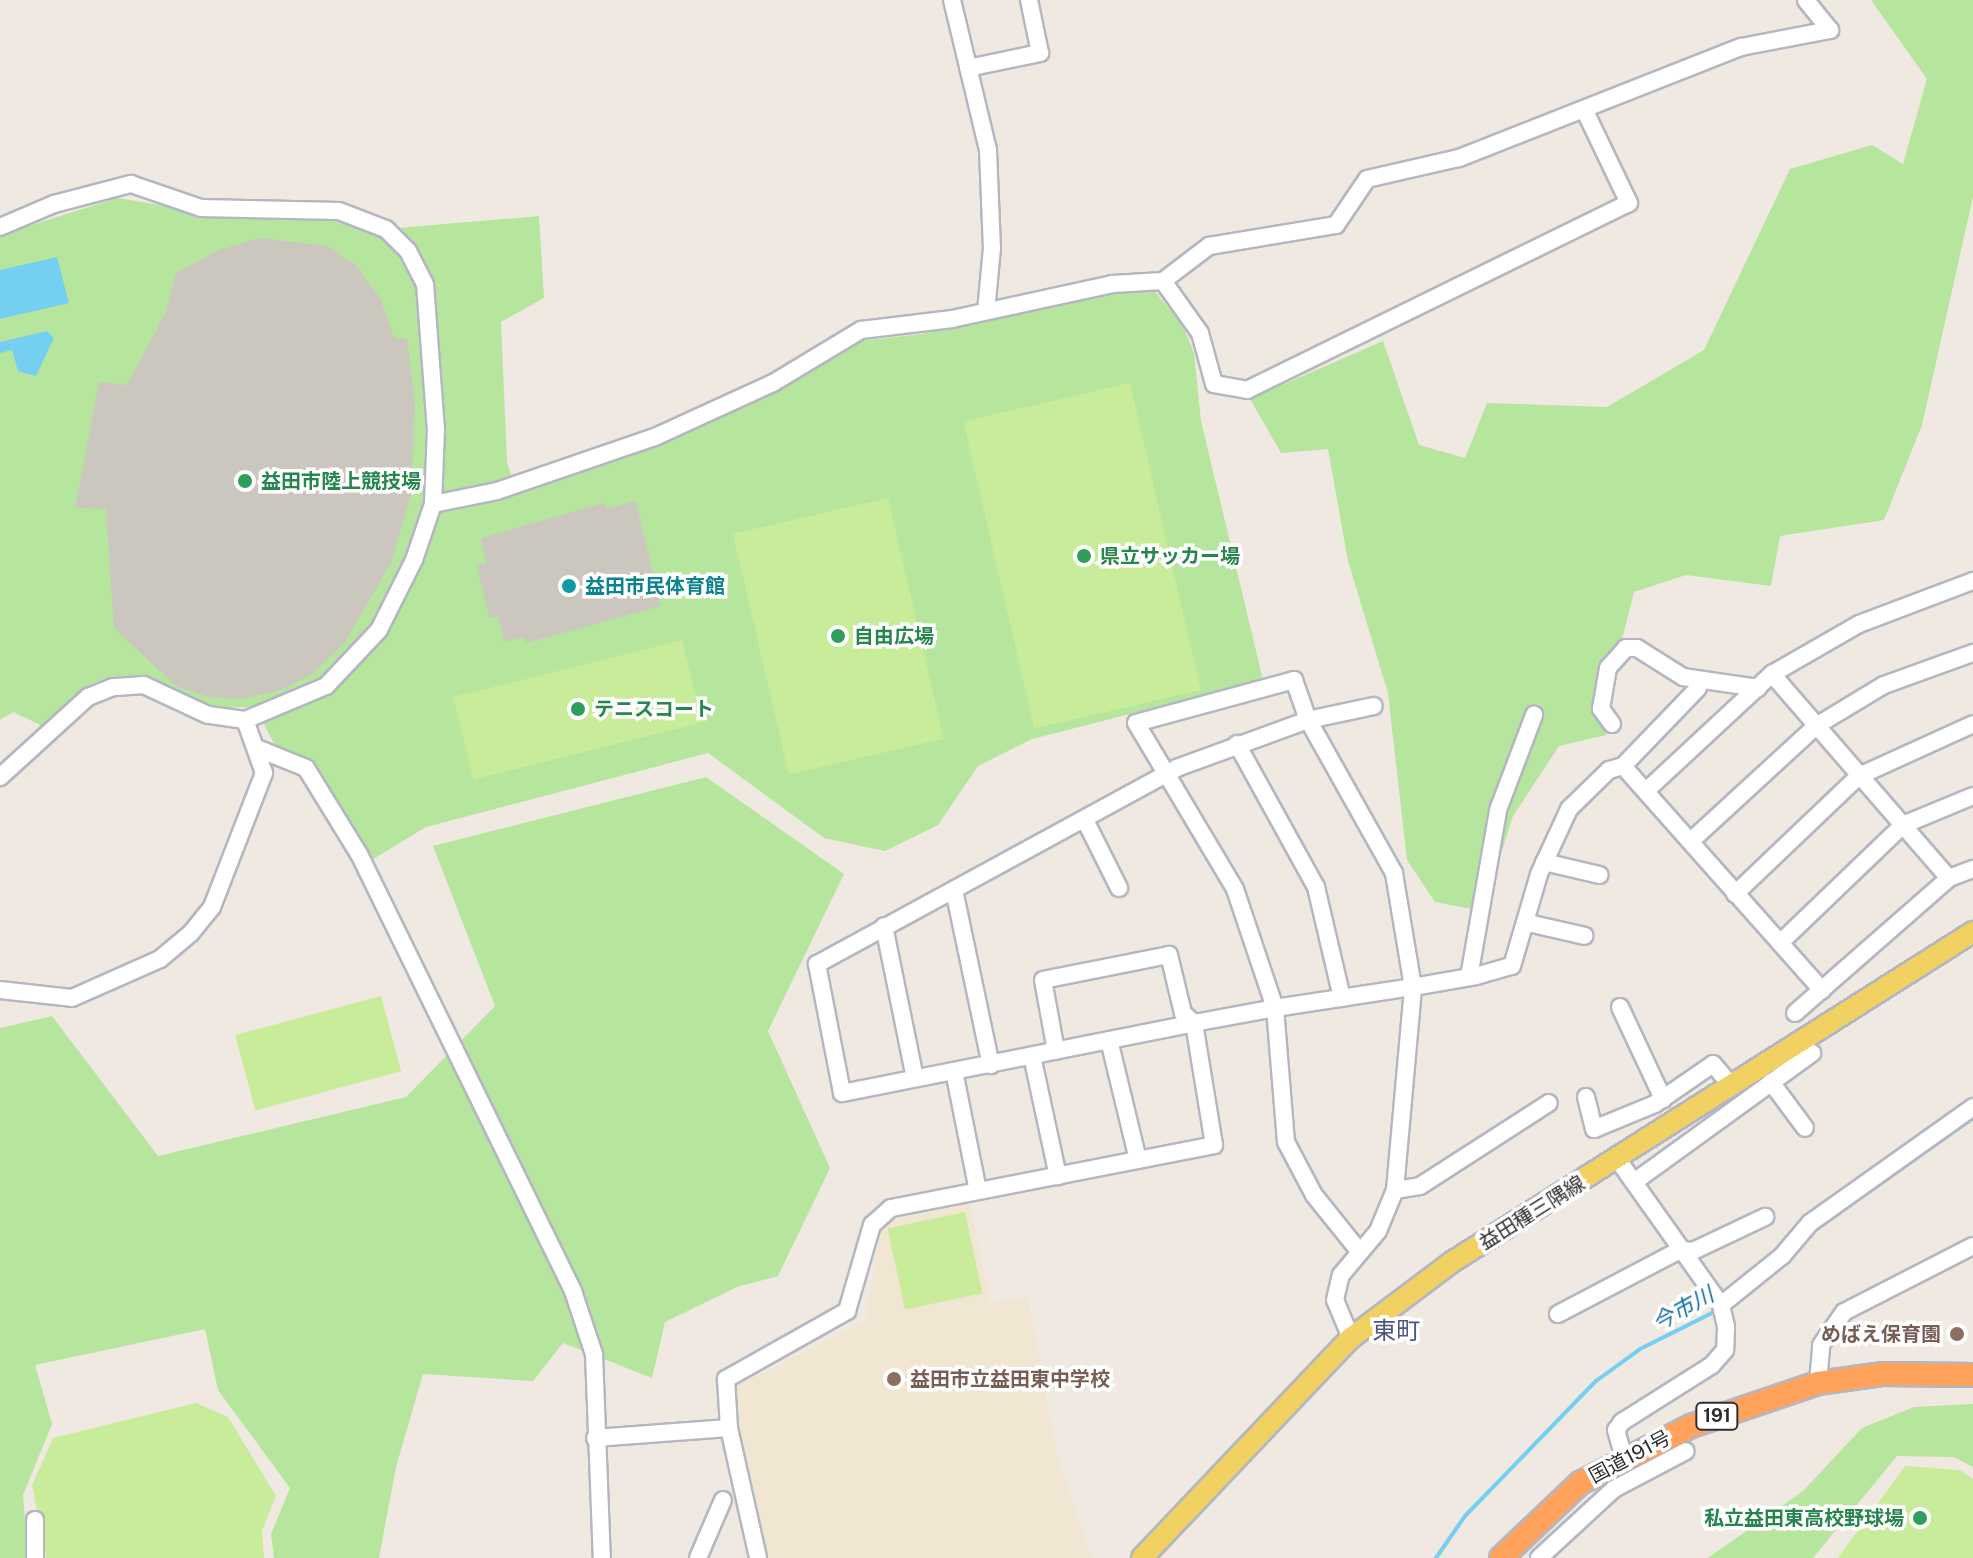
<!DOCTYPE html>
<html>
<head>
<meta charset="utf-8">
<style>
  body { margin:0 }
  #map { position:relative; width:1973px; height:1558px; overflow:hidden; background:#efe9e1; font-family:"Public Sans","Noto Sans JP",sans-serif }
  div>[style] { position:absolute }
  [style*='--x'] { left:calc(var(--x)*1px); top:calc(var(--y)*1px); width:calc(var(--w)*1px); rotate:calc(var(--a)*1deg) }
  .education>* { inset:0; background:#f0e6d1 }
  .green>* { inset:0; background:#b6e59e }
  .pitch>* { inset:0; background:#c9ec9a; transform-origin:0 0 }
  .water>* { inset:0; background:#75cff0 }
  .stream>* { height:4px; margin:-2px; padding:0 2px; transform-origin:2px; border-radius:2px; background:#75cff0 }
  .building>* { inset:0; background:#cbc7bf }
  .roads { filter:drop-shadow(2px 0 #b4b7c1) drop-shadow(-2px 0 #b4b7c1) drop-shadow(0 2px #b4b7c1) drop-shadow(0 -2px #b4b7c1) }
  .minor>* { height:16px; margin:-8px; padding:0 8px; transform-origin:8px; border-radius:8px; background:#fff }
  .major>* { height:20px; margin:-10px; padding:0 10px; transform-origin:10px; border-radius:10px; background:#f2d163 }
  .highway>* { height:22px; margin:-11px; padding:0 11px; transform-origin:11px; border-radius:11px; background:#ffa35c }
  .dots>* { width:22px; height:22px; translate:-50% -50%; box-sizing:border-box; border:4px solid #fff; border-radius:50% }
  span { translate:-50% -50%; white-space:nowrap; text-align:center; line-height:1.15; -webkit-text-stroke:7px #fff; paint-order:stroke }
  .shield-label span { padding:2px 6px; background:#fff; border:2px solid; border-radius:6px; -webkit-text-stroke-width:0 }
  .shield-label { font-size:18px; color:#2e2e2e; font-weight:700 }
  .leisure-label { font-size:20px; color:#27864d; font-weight:700 }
  .left { translate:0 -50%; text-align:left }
  .right { translate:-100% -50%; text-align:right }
  .culture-label { font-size:20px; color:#0d838f; font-weight:700 }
  .street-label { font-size:20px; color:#2e2e2e }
  .education-label { font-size:20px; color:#785e54; font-weight:700 }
  .water-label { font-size:22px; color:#0d6fa3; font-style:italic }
  .quarter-label { font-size:24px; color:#4d5680 }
</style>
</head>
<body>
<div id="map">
  <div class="education">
    <div style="clip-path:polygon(969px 1204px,991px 1303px,1028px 1298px,1056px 1450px,1092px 1558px,766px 1558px,729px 1384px,765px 1373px,866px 1320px,882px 1222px)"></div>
  </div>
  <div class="green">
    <div style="clip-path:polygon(1871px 0,1973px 0,1973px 197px,1922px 425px,1884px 520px,1780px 536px,1771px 586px,1686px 575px,1634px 592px,1609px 690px,1606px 735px,1559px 746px,1513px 816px,1483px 911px,1435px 902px,1407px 860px,1388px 693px,1348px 561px,1328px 449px,1281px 453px,1250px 399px,1383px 341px,1419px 445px,1465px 458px,1487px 403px,1607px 407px,1704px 350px,1790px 169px,1872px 145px,1903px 164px,1927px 79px)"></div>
    <div style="clip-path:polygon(117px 198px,203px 212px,339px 211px,386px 229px,539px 216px,544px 298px,501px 322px,507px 462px,516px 490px,712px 422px,861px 341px,921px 334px,1114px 289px,1152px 288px,1183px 326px,1194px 353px,1201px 421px,1263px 680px,1032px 739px,978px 766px,938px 825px,885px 851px,824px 838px,708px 753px,426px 827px,370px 861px,313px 765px,278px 751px,255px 707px,212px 708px,111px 681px,47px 728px,13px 712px,0 720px,0 235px)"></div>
    <div style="clip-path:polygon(706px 777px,844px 874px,768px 1031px,830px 1168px,778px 1276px,737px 1287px,665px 1322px,652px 1378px,563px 1343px,533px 1381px,423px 1374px,396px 1467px,379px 1558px,274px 1558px,271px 1534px,290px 1488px,218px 1390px,205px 1329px,35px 1365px,52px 1424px,23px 1495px,28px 1558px,0 1558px,0 1028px,52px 1016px,158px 1156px,406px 1097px,495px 1006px,433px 846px)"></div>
    <div style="clip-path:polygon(1973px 1404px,1973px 1467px,1954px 1457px,1897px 1456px,1813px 1558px,1708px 1558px,1803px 1491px,1862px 1428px,1914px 1407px)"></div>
  </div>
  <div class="pitch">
    <div style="left:1130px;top:383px;width:315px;height:171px;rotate:77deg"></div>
    <div style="left:888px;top:498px;width:247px;height:159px;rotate:77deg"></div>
    <div style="left:682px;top:640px;width:85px;height:236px;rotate:76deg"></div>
    <div style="left:381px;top:996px;width:78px;height:151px;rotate:75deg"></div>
    <div style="left:965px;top:1212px;width:83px;height:79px;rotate:78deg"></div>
    <div style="clip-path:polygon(196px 1403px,228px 1417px,276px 1496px,262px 1531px,264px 1558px,46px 1558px,32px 1485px,53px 1438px)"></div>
    <div style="clip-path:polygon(1905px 1466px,1960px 1470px,1973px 1479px,1973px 1558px,1838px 1558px)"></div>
  </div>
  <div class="water">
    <div style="clip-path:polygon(57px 257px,69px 303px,0 319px,0 270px)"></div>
    <div style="clip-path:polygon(47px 331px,54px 338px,36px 376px,18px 371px,12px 350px,0 353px,0 342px)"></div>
  </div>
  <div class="stream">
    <div style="--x:1797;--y:1251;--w:28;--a:-49"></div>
    <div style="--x:1815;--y:1230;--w:194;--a:-35.3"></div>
    <div style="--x:1774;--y:1273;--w:18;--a:-41"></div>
    <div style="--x:1436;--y:1558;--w:51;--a:-55.4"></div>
    <div style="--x:1465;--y:1516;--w:188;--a:-45.9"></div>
    <div style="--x:1596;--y:1381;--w:54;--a:-36"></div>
    <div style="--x:1640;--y:1349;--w:85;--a:-26.6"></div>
  </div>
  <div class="building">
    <div style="clip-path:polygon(260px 238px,328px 246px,356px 266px,380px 298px,394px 338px,407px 339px,415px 404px,411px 494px,392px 561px,345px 642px,311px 675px,278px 691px,242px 699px,208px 697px,176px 686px,114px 628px,106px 509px,75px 508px,99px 382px,127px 385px,166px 312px,176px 273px,219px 250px)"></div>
    <div style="clip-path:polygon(636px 501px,661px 606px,526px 643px,524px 637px,504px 642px,498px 616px,489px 618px,477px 566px,486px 564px,481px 538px,604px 503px,606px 509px)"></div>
  </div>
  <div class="roads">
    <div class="minor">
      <div style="--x:952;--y:0;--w:154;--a:76.5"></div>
      <div style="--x:988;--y:150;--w:98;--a:87.7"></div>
      <div style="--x:992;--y:248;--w:63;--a:95.4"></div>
      <div style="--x:968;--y:68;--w:74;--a:-11.8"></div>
      <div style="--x:1040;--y:53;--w:54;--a:-101.7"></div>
      <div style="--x:0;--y:227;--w:59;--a:-23.1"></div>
      <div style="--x:54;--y:204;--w:80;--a:-14.6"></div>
      <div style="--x:131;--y:184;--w:74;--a:18.9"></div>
      <div style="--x:201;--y:208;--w:138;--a:1.2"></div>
      <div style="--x:339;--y:211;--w:50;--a:21"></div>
      <div style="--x:386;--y:229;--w:31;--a:45"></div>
      <div style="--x:408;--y:251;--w:37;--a:63"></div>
      <div style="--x:425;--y:284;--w:145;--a:85.7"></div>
      <div style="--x:436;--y:429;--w:75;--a:92.3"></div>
      <div style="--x:433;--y:504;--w:59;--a:108.7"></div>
      <div style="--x:414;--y:560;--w:78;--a:116.6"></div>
      <div style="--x:379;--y:630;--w:77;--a:133.4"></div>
      <div style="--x:326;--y:686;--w:88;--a:157.2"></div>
      <div style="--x:245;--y:720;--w:37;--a:-172"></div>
      <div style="--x:208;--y:715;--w:71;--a:-154.9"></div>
      <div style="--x:144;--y:685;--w:31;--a:176"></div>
      <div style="--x:113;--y:687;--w:27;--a:158"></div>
      <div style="--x:88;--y:697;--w:119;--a:137.7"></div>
      <div style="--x:1163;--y:281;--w:64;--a:54.6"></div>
      <div style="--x:1200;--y:333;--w:53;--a:74.6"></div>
      <div style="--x:1214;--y:384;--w:34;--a:10"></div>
      <div style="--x:1247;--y:390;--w:425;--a:-26.1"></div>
      <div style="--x:1629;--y:203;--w:104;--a:-115.6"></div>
      <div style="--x:433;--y:504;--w:65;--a:-11.5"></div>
      <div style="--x:497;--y:491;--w:167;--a:-18.9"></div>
      <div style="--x:655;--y:437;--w:130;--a:-24.6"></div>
      <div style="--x:773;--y:383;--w:103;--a:-31.1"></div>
      <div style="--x:861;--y:330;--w:92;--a:-6.9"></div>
      <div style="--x:952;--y:319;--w:164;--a:-12.3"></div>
      <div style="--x:1112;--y:284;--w:51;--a:-3.4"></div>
      <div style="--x:1163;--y:281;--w:58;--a:-37.3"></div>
      <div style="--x:1209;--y:246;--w:129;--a:-9.4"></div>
      <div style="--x:1336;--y:225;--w:55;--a:-56"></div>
      <div style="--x:1367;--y:179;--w:94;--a:-12.9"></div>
      <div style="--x:1459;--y:158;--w:303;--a:-21.5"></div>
      <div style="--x:1741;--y:47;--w:91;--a:-10.8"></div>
      <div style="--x:1830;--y:30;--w:38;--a:-129"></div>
      <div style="--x:1772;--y:674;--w:270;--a:49.1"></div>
      <div style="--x:1612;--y:724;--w:19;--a:-126"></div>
      <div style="--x:1601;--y:709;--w:42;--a:-80.3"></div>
      <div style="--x:1608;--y:668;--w:27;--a:-48"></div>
      <div style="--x:1626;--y:648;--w:11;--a:0"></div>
      <div style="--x:1637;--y:648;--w:54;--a:32.2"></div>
      <div style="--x:1683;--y:677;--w:76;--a:8.3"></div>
      <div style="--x:1237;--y:744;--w:163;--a:61.1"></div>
      <div style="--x:1316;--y:887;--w:114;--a:76.8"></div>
      <div style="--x:259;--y:749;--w:51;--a:22"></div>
      <div style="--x:306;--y:768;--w:101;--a:58.4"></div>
      <div style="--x:359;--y:854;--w:487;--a:63.9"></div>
      <div style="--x:573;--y:1291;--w:66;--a:71.6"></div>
      <div style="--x:594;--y:1354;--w:204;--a:87.8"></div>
      <div style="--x:1623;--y:766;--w:108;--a:-46.1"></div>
      <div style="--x:1647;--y:790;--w:171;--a:-42.9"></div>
      <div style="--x:1772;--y:674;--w:100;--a:-29.9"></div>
      <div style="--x:1859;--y:624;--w:122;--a:-20.7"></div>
      <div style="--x:1085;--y:820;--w:76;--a:63.4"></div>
      <div style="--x:1692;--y:840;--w:168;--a:-42.6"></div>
      <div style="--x:1816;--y:726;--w:79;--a:-31.1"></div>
      <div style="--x:1884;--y:685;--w:95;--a:-19.8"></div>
      <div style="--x:1544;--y:862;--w:57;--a:13.1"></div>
      <div style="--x:954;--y:890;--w:179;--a:78.1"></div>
      <div style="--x:1735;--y:894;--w:171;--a:-43.6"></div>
      <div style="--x:1859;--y:776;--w:125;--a:-24.5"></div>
      <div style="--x:1528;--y:923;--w:58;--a:12.8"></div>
      <div style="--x:884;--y:926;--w:155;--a:78.5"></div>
      <div style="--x:1780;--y:943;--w:170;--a:-43.8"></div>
      <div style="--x:1903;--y:825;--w:76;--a:-22.5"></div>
      <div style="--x:1469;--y:977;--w:169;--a:-80.1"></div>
      <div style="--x:1498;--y:810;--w:102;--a:-69.2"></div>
      <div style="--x:0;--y:990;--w:72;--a:6.3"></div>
      <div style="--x:72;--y:998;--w:96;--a:-23.9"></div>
      <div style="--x:160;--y:959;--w:40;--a:-40"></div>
      <div style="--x:191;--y:933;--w:33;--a:-51"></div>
      <div style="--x:212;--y:907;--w:144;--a:-68.8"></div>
      <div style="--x:264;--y:773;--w:56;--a:-109.7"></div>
      <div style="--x:1620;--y:1007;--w:102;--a:64.9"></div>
      <div style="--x:1795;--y:1013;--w:205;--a:-41.2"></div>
      <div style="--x:1949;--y:878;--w:26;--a:-21"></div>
      <div style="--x:1109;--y:1040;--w:123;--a:76.4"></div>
      <div style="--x:1032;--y:1056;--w:123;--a:77.8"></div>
      <div style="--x:954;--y:1071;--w:122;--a:78.7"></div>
      <div style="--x:1771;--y:1082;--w:57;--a:53.5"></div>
      <div style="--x:1586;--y:1097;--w:33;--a:76"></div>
      <div style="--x:1594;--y:1129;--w:66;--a:-22.3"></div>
      <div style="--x:1655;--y:1104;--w:70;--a:-34.6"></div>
      <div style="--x:1713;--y:1064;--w:30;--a:50"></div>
      <div style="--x:1618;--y:1160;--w:178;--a:54.6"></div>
      <div style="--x:1721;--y:1305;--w:23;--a:77"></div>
      <div style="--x:1726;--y:1327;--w:23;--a:92"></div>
      <div style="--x:1725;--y:1350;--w:20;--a:131"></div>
      <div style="--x:1712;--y:1365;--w:107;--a:147.7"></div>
      <div style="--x:1622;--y:1422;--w:10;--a:127"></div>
      <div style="--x:1616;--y:1430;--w:29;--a:74"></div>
      <div style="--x:1634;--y:1182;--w:220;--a:-35.9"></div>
      <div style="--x:1395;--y:1190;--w:25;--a:-9"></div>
      <div style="--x:1420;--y:1186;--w:153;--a:-32.8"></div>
      <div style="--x:1359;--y:1251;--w:72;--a:-128.8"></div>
      <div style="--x:1314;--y:1195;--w:60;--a:-117.8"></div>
      <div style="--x:1286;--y:1142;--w:134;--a:-94.7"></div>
      <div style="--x:1275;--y:1008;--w:126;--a:-108.6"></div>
      <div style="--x:1235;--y:889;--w:193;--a:-120.8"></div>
      <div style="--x:1136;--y:723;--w:164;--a:-15.2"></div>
      <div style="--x:1294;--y:680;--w:42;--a:70.7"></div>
      <div style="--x:1308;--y:720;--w:67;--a:-12"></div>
      <div style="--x:1721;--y:1305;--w:78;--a:-38.8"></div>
      <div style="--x:1782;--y:1256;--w:43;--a:-49.7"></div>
      <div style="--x:1810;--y:1223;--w:200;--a:-35.4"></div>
      <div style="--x:1558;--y:1314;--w:138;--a:-27.7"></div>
      <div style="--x:1680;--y:1250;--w:13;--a:4"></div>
      <div style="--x:1693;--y:1251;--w:80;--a:-25.3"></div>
      <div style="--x:1351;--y:1338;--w:41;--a:-112.8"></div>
      <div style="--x:1335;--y:1300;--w:26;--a:-77"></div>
      <div style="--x:1341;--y:1275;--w:57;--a:-49.9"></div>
      <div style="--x:1378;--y:1231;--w:44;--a:-67.5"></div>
      <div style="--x:1395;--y:1190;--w:204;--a:-84.9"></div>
      <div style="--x:1413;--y:987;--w:116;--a:-99.5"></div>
      <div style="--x:1394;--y:873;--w:176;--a:-119.3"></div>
      <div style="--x:1308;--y:720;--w:140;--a:159.9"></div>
      <div style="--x:1177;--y:768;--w:410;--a:151.4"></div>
      <div style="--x:817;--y:964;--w:131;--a:79"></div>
      <div style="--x:842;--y:1093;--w:359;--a:-11.2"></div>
      <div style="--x:1194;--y:1023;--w:82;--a:-10.5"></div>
      <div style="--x:1275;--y:1008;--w:140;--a:-8.7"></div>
      <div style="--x:1413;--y:987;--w:64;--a:-9.9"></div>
      <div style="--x:1476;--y:976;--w:37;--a:-16"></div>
      <div style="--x:1512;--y:966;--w:96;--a:-73.6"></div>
      <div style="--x:1539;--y:874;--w:72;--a:-65.2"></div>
      <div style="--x:1569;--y:809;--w:56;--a:-44.3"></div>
      <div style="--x:1609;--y:770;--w:15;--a:-16"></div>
      <div style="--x:1623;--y:766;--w:300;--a:48.4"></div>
      <div style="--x:1818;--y:1383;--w:38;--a:-85"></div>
      <div style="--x:1821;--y:1345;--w:40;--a:-55.1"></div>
      <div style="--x:1844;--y:1312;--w:145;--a:-27.1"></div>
      <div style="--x:729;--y:1428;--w:133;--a:77.4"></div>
      <div style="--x:595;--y:1438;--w:134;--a:-4.3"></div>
      <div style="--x:729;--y:1428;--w:49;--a:-93.5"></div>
      <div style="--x:726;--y:1379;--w:139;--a:-29.3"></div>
      <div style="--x:847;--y:1311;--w:90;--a:-73.8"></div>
      <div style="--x:872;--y:1225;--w:25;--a:-42"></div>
      <div style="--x:891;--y:1208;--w:329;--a:-11"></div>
      <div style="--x:1214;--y:1145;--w:124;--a:-99.3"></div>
      <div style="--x:1194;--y:1023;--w:15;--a:-138"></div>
      <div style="--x:1183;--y:1013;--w:60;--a:-103.6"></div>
      <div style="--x:1169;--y:955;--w:128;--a:168.8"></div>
      <div style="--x:1043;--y:980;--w:72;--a:79.6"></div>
      <div style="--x:35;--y:1520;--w:38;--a:90"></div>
      <div style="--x:698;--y:1558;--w:63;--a:-66.7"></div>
      <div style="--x:1539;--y:1558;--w:102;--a:-42.6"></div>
      <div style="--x:1614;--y:1489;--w:81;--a:-27.8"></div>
    </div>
    <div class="major">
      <div style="--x:1142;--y:1558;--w:303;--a:-46.5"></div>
      <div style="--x:1351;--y:1338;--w:126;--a:-37"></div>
      <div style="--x:1452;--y:1262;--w:617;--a:-32.35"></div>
    </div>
    <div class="highway">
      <div style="--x:1501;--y:1558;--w:109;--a:-43.5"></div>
      <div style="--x:1580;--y:1483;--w:125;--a:-27.2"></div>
      <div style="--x:1691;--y:1426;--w:134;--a:-18.7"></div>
      <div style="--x:1818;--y:1383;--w:66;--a:-7.9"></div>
      <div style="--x:1883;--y:1374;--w:90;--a:0.6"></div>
    </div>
  </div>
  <div class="dots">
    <div style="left:245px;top:481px;background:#2e9e5b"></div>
    <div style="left:1084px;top:556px;background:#2e9e5b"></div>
    <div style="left:569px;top:586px;background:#0f9aa8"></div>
    <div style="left:838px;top:636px;background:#2e9e5b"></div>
    <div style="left:578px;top:709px;background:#2e9e5b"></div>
    <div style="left:1957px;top:1334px;background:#8d6e63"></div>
    <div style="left:894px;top:1379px;background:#8d6e63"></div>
    <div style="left:1920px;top:1518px;background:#2e9e5b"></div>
  </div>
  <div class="shield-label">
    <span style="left:1717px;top:1416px">191</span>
  </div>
  <div class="leisure-label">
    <span class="left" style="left:261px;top:481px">益田市陸上競技場</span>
    <span class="left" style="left:1100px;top:556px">県立サッカー場</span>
    <span class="left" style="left:854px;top:636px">自由広場</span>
    <span class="left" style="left:594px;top:709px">テニスコート</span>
    <span class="right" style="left:1904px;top:1518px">私立益田東高校野球場</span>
  </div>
  <div class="culture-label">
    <span class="left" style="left:585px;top:586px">益田市民体育館</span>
  </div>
  <div class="street-label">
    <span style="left:1532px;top:1213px;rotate:-32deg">益田種三隅線</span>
    <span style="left:1630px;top:1457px;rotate:-28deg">国道191号</span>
  </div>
  <div class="education-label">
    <span class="right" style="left:1941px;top:1334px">めばえ保育園</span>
    <span class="left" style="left:910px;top:1379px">益田市立益田東中学校</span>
  </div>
  <div class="water-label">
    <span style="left:1683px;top:1309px;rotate:-29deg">今市川</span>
  </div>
  <div class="quarter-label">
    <span style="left:1396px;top:1331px">東町</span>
  </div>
</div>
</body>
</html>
